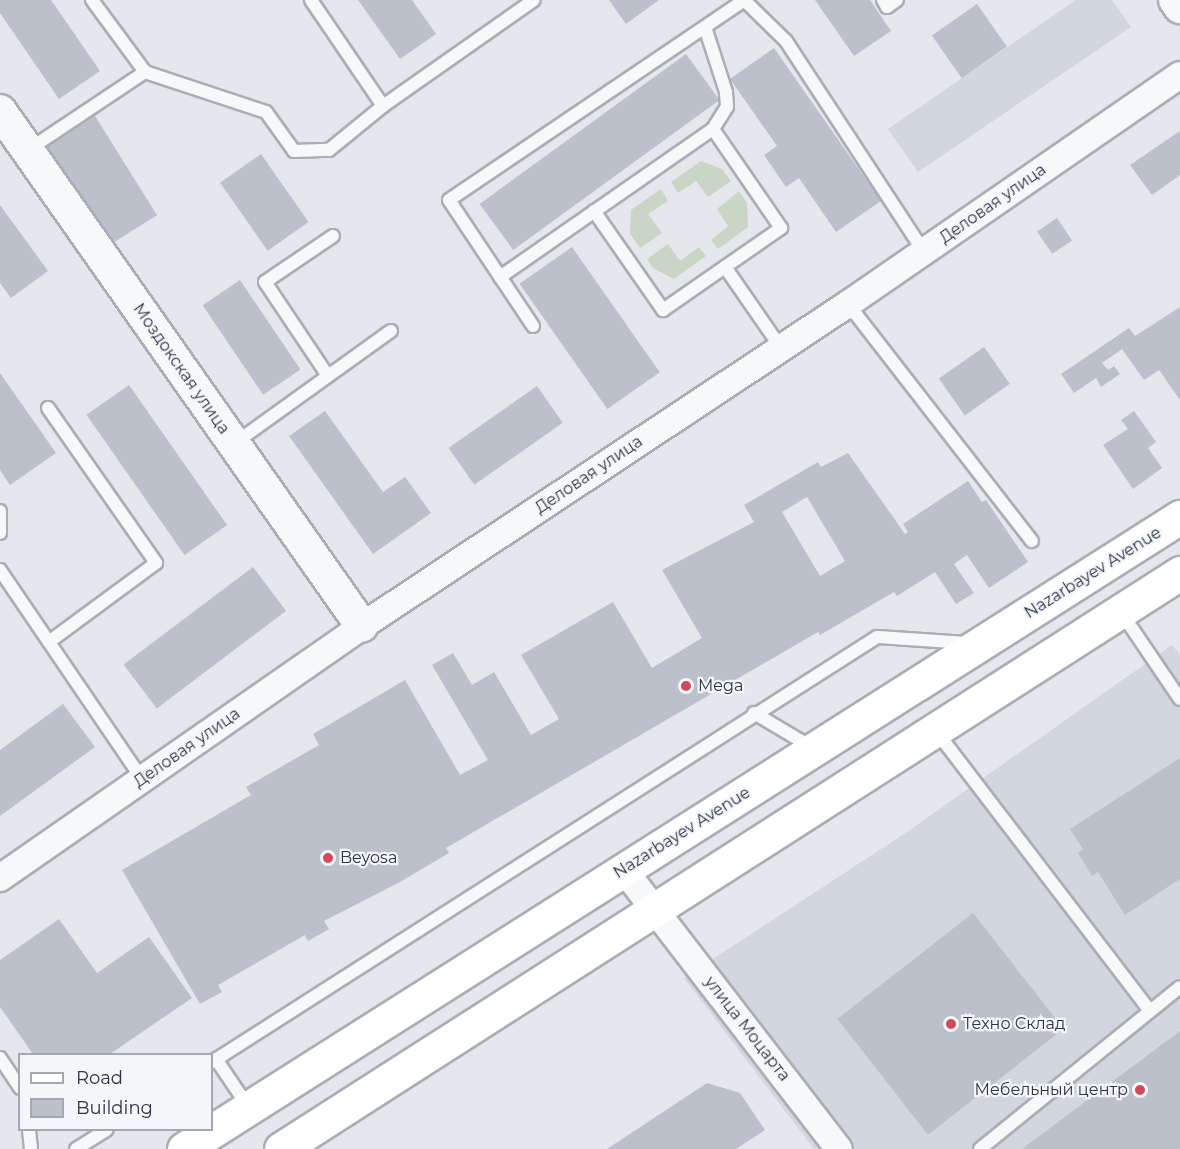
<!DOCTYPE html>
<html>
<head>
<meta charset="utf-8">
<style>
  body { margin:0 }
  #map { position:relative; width:1180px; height:1149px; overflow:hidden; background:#e4e7ec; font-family:Montserrat,sans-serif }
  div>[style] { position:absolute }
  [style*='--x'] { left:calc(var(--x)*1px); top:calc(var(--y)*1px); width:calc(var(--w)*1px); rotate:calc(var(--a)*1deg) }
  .built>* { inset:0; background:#d2d6de }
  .green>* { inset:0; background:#c9d6c5 }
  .building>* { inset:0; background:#bbc0ca; transform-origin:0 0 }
  .roads { filter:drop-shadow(2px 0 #a9aeb7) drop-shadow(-2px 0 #a9aeb7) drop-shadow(0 2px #a9aeb7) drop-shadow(0 -2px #a9aeb7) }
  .service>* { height:12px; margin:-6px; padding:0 6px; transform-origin:6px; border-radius:6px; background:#f7f8fa }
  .minor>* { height:26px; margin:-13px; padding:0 13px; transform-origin:13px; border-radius:13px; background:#f7f8fa }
  .tertiary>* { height:32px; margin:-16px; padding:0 16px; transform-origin:16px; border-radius:16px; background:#f7f8fa }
  .primary>* { height:33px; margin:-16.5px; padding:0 16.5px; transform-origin:16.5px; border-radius:16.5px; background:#fff }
  .dots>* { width:16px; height:16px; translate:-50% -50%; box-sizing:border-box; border:3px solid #f4f6f9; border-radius:50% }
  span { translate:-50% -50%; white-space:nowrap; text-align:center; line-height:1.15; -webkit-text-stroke:4.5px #f4f6f9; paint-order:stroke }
  .street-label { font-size:16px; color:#2b3445 }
  .poi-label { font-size:16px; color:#2b3445 }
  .left { translate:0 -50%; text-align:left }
  .right { translate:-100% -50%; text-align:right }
  .legend { position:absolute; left:18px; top:1053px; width:195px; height:78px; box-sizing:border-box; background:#f4f6f9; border:2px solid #a4a8b1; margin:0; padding:8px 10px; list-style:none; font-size:18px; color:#2b3445 }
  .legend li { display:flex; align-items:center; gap:12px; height:30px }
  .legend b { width:30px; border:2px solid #a4a8b1 }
</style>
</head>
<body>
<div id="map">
  <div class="built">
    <div style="clip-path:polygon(1076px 0,1112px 0,1131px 27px,918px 172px,888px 129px)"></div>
    <div style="clip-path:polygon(1172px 645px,1180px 655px,1180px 1149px,814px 1149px,684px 978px,904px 834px)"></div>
  </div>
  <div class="green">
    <div style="clip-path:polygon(701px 161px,722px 169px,731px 181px,708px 197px,696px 181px,678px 193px,671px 182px)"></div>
    <div style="clip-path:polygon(661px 189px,668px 201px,648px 214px,662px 233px,640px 248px,630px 234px,631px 210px)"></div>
    <div style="clip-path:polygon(739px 191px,747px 203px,748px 227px,718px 249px,711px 240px,728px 226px,717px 209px)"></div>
    <div style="clip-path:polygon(668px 244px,680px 261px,699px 247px,706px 256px,674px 279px,653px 268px,647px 259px)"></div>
  </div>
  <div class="building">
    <div style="clip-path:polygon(0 0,51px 0,100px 71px,59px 99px,0 13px)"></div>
    <div style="clip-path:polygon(358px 0,412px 0,436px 34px,400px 59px)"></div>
    <div style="clip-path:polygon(609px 0,659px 0,626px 24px)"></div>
    <div style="clip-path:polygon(815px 0,870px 0,891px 31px,854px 56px)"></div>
    <div style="left:977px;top:4px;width:52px;height:55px;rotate:55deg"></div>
    <div style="clip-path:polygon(774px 48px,881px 201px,836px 232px,799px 178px,786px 187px,764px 155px,777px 146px,730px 79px)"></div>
    <div style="left:686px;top:54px;width:57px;height:255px;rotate:54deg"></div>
    <div style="left:95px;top:116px;width:117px;height:64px;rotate:58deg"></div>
    <div style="clip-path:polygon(1180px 131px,1180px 175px,1152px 195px,1130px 165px)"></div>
    <div style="left:261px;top:154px;width:83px;height:50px;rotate:55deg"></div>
    <div style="clip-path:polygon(0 205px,48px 271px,11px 298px,0 283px)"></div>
    <div style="left:1057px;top:218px;width:27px;height:24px;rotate:56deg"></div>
    <div style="left:572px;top:247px;width:153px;height:64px;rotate:55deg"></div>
    <div style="left:240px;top:280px;width:108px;height:45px;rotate:56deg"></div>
    <div style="clip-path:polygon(1180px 307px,1180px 400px,1159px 370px,1144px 380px,1122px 349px,1102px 363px,1108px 370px,1114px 366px,1120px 374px,1101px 387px,1096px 378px,1074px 393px,1061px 374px,1129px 328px,1135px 336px)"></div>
    <div style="left:984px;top:347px;width:45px;height:55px;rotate:55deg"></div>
    <div style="clip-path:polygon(0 373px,56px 453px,10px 485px,0 470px)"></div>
    <div style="left:129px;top:385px;width:171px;height:52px;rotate:55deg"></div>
    <div style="left:537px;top:386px;width:45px;height:108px;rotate:55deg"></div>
    <div style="clip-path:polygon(325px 411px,383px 492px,405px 477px,431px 513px,373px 554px,289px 436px)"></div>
    <div style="clip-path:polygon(1134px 411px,1156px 442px,1148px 448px,1162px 468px,1133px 489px,1103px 445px,1128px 429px,1121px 420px)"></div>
    <div style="clip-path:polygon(evenodd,848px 453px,905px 534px,908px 532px,903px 524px,968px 481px,982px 502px,986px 500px,1028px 562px,989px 588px,967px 555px,954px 564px,974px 593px,956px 604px,935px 572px,897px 596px,894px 592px,820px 635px,818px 632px,446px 848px,449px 853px,400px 882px,324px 921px,329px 929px,308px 941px,305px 935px,218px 985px,222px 992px,200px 1004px,122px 870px,251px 795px,246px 787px,319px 745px,313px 734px,405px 680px,460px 775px,488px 760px,432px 665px,453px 653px,472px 685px,494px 672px,531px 735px,559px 719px,521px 655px,613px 602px,652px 668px,702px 638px,662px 570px,754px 522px,744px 505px,818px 462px,821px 467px,848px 453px,807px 497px,845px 561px,820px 576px,782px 512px,807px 497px)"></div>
    <div style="left:253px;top:567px;width:55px;height:162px;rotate:53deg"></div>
    <div style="clip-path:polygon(63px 704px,95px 747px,0 816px,0 750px)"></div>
    <div style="clip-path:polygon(1180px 758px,1180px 879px,1125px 915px,1098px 872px,1092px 876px,1078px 853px,1083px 849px,1070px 829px)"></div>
    <div style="left:973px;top:913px;width:147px;height:172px;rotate:52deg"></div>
    <div style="clip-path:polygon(59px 919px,97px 973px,149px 937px,192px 998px,110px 1054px,33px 1054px,0 1007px,0 960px)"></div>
    <div style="clip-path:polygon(1180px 1031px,1180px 1149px,1022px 1149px)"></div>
    <div style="clip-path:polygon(707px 1083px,740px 1093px,765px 1130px,736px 1149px,607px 1149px)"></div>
  </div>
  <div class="roads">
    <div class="service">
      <div style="--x:92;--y:0;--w:89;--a:53.6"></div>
      <div style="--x:311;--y:0;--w:128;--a:55.8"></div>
      <div style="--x:883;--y:0;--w:8;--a:60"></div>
      <div style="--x:887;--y:7;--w:12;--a:-35"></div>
      <div style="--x:28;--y:150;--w:141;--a:-33.7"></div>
      <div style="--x:145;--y:72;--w:127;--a:18.3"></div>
      <div style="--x:266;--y:112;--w:48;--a:54.3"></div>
      <div style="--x:294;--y:151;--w:35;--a:-2"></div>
      <div style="--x:329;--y:150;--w:70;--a:-39.2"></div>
      <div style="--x:383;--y:106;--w:184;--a:-35.1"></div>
      <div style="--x:594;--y:211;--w:121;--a:55.1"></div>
      <div style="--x:663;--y:310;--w:144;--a:-34.8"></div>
      <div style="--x:781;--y:228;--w:120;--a:-124.5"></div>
      <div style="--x:725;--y:267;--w:98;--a:55.3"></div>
      <div style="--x:500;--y:277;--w:259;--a:-34.8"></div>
      <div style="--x:713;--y:129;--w:26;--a:-58"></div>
      <div style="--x:727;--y:107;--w:15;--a:-94"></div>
      <div style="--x:726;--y:92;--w:68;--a:-107.9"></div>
      <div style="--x:848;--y:304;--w:300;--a:52.2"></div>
      <div style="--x:533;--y:326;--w:151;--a:-123.7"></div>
      <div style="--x:449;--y:200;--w:356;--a:-34.1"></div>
      <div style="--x:744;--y:0;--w:59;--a:44.3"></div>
      <div style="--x:786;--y:41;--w:252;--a:56.8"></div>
      <div style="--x:328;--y:376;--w:113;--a:-123.8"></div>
      <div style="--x:265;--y:282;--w:82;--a:-34.1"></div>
      <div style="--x:48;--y:408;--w:189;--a:55.1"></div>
      <div style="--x:156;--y:563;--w:133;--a:143.6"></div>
      <div style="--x:235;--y:443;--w:192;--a:-35.7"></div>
      <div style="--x:0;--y:511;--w:22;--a:90"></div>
      <div style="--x:0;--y:570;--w:253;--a:55.8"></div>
      <div style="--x:1121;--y:612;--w:105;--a:55.9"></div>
      <div style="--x:754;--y:713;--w:69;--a:30.7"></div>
      <div style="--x:936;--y:731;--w:352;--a:52.6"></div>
      <div style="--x:0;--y:1058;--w:36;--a:56"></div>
      <div style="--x:216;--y:1059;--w:59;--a:56"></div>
      <div style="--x:212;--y:1062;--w:789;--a:-32.58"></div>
      <div style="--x:877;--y:637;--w:91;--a:3.8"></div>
      <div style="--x:29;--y:1130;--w:19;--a:84"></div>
      <div style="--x:76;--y:1149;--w:36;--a:-32"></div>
      <div style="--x:980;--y:1149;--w:257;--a:-39"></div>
    </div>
    <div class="minor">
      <div style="--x:624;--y:870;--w:352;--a:52.4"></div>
      <div style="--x:0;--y:878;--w:441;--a:-34.8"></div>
      <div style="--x:362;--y:626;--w:583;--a:-33.53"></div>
      <div style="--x:848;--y:304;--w:403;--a:-34.6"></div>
    </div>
    <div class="tertiary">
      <div style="--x:1175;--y:0;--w:9;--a:54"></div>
      <div style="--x:0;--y:111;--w:629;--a:54.9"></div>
    </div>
    <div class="primary">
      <div style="--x:184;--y:1149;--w:1180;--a:-32.4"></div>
      <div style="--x:281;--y:1149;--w:1068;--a:-32.65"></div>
    </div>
  </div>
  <div class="dots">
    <div style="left:686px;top:686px;background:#d1495b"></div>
    <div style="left:328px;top:858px;background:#d1495b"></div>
    <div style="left:951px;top:1024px;background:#d1495b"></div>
    <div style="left:1140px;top:1090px;background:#d1495b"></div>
  </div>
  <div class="street-label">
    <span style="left:993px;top:204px;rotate:-35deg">Деловая улица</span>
    <span style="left:181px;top:369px;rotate:55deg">Моздокская улица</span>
    <span style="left:589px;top:475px;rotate:-34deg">Деловая улица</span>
    <span style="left:1093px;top:573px;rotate:-32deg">Nazarbayev Avenue</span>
    <span style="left:187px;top:748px;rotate:-35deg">Деловая улица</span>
    <span style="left:682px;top:833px;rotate:-32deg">Nazarbayev Avenue</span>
    <span style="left:747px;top:1029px;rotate:52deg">улица Моцарта</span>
  </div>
  <div class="poi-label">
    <span class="left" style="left:698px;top:686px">Mega</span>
    <span class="left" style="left:340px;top:858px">Beyosa</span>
    <span class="left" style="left:963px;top:1024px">Техно Склад</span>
    <span class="right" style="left:1128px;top:1090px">Мебельный центр</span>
  </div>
  <ul class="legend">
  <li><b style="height:8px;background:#fff"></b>Road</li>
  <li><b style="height:16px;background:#bbc0ca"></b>Building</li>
  </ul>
</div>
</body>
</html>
